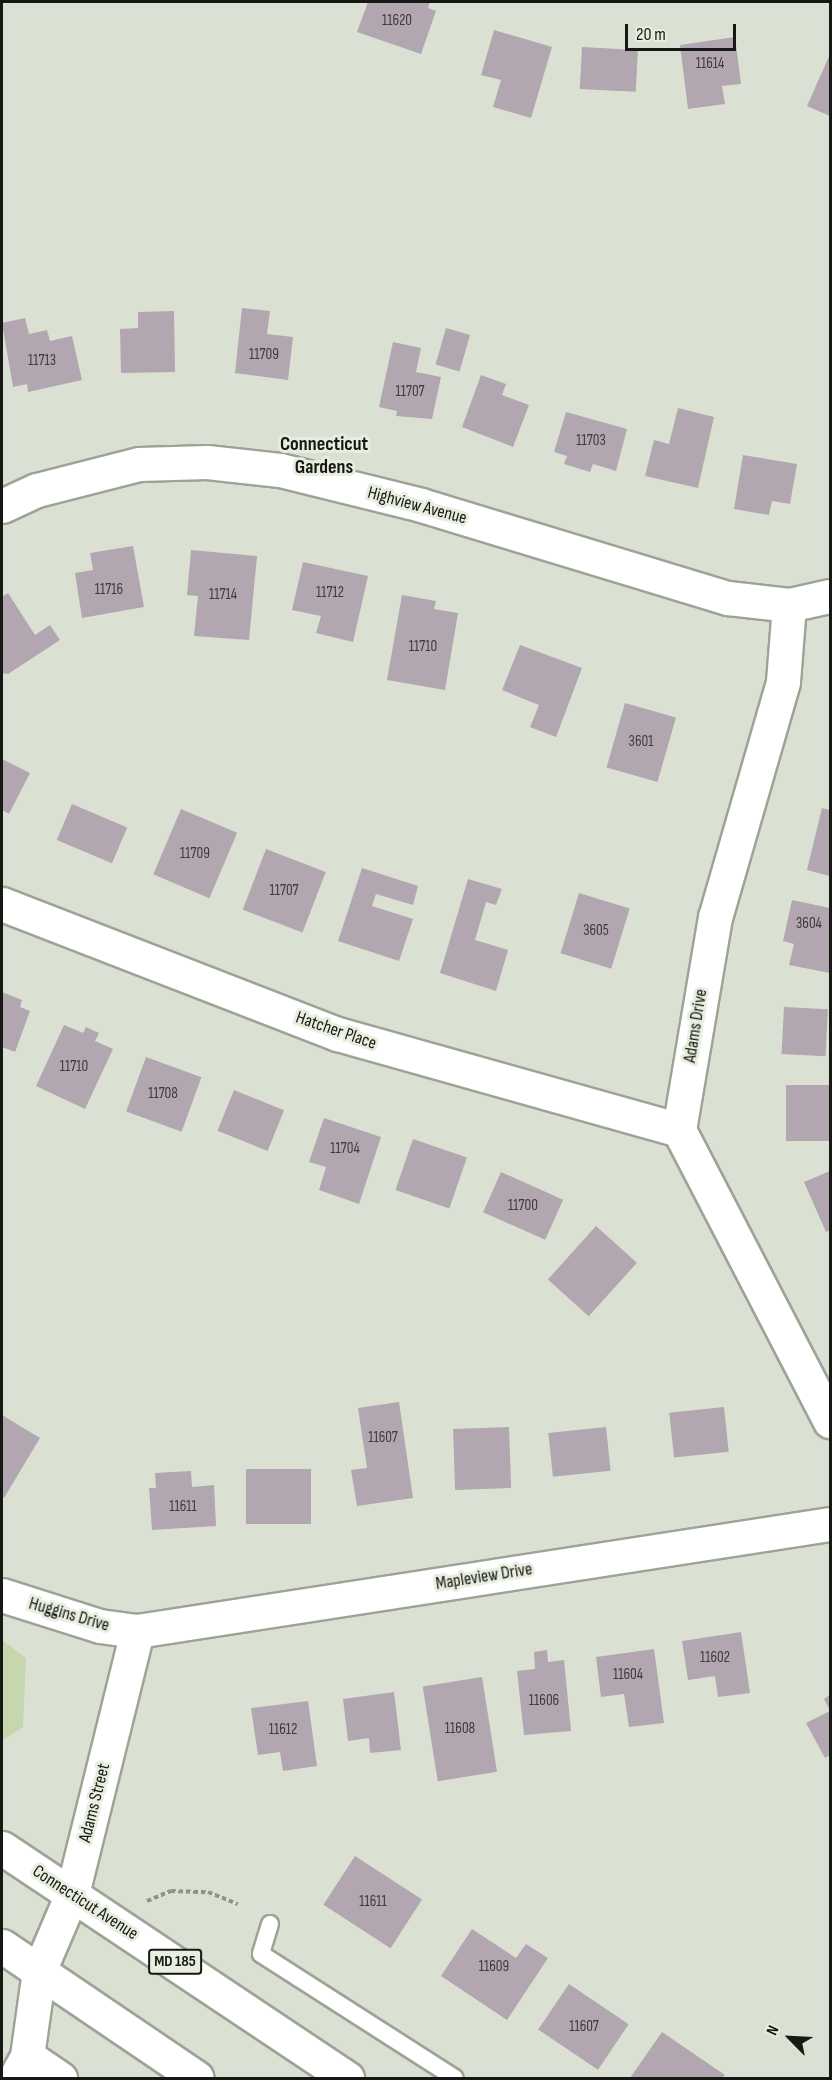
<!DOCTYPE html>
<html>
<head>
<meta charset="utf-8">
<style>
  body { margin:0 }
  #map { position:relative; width:832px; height:2080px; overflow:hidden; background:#dbe1d2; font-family:"Sofia Sans Condensed",sans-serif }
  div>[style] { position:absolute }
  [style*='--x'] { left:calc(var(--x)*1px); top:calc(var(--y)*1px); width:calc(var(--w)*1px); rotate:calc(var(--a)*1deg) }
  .green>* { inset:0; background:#c6d6ae }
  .building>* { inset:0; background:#b2a6b0; transform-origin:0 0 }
  .path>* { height:4px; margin-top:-2px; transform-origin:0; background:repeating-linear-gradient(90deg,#8e9287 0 4.5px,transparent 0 7.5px) }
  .roads { filter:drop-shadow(2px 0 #9da396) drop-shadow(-2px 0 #9da396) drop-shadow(0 2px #9da396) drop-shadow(0 -2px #9da396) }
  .lane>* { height:16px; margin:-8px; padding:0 8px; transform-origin:8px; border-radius:8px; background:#fff }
  .street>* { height:33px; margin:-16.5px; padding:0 16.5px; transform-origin:16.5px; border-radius:16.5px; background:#fff }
  .primary>* { height:33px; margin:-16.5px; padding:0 16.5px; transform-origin:16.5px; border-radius:16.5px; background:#fff }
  span { translate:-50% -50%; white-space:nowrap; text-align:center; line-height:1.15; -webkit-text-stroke:6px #e8eedf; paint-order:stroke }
  .number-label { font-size:15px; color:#3d3c3a }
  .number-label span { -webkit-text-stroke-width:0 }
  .shield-label span { padding:2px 4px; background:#e8eedf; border:2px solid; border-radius:4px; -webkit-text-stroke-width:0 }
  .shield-label { font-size:16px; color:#161813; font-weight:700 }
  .street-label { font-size:18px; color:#161813 }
  .neighbourhood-label { font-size:20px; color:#161813; font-weight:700 }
  .frame { position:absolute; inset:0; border:3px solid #161813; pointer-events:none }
  .north { position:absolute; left:760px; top:2008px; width:60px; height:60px; -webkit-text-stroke:4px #e8eedf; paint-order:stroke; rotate:294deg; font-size:16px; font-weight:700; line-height:24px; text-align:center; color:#161813 }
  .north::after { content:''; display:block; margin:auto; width:21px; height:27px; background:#161813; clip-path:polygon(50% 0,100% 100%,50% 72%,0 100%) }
  .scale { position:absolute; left:625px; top:24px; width:111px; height:27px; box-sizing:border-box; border:3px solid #161813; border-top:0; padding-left:8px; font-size:18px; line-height:21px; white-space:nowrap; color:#161813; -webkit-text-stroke:4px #e8eedf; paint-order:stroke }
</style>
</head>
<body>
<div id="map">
  <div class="green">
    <div style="clip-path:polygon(2px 1640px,26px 1658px,23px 1727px,2px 1741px)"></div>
  </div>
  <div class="building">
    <div style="clip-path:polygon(368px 2px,430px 2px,428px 8px,436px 11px,421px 54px,357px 32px)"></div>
    <div style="clip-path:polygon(494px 30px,552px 47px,531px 118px,493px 107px,501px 80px,481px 75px)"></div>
    <div style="clip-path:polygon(735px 37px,741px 84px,722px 86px,725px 104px,688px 109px,680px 45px)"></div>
    <div style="left:582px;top:47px;width:56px;height:42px;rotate:3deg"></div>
    <div style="clip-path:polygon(830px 54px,830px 116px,807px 106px)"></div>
    <div style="clip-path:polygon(242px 308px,270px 311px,267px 334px,293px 337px,288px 380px,235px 373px)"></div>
    <div style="clip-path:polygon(174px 311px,175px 372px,121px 373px,120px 329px,138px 328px,138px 312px)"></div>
    <div style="clip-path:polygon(25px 318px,29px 334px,47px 330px,50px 341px,72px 336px,82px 380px,28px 392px,27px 384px,13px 387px,2px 323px)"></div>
    <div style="left:446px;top:328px;width:25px;height:38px;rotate:16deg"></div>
    <div style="clip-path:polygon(393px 342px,421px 348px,416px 372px,441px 377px,432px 419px,396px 416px,397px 411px,379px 407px)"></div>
    <div style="clip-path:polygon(481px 375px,506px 384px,502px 395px,529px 405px,513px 447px,462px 427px)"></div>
    <div style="clip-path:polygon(678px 408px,714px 417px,698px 488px,645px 476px,654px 440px,669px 444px)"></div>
    <div style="clip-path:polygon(566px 412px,627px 429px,616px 471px,593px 464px,590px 472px,564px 464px,567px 456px,554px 452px)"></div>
    <div style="clip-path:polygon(743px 455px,797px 464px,790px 504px,772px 501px,769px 515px,734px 509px)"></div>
    <div style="clip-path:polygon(133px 546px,144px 607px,82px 618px,75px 573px,93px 570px,90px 553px)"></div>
    <div style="clip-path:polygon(191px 550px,257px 556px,249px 640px,194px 636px,198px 596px,187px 595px)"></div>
    <div style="clip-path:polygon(303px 562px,368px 576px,353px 642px,316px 633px,321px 616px,292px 610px)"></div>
    <div style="clip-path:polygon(8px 593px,35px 635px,50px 625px,60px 640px,8px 674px,2px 673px,2px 597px)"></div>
    <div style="clip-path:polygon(402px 595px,436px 601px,434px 609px,458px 613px,445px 690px,387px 680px)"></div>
    <div style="clip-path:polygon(520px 645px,582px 668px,556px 737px,530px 727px,539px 705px,502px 690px)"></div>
    <div style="left:625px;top:703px;width:53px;height:67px;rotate:16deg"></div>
    <div style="clip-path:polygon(2px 759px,30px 773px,9px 814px,2px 810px)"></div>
    <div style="left:72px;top:804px;width:60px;height:39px;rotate:23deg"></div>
    <div style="clip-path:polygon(822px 808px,830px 810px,830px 876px,807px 870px)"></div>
    <div style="left:181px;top:809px;width:61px;height:71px;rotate:23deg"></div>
    <div style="left:266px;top:849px;width:64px;height:65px;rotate:21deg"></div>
    <div style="clip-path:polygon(362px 868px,418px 886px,413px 905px,376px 894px,372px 906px,413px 919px,399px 961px,338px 941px)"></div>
    <div style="clip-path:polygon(468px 879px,502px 889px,496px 905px,486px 902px,475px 940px,508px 950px,496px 991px,440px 973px)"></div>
    <div style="left:579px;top:893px;width:53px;height:63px;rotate:17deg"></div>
    <div style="clip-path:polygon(792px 900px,830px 908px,830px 973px,789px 965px,794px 944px,783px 941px)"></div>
    <div style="clip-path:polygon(2px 992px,22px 1000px,20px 1007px,30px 1011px,15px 1052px,2px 1047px)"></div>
    <div style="left:784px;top:1007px;width:44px;height:47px;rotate:3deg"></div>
    <div style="clip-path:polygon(64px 1025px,83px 1033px,86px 1027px,99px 1033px,95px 1041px,113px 1049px,85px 1109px,36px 1086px)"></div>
    <div style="left:146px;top:1057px;width:59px;height:58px;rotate:20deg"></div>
    <div style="left:830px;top:1085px;width:56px;height:44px;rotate:90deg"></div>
    <div style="left:234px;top:1090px;width:54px;height:44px;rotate:22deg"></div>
    <div style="clip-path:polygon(324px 1118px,381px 1137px,359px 1204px,319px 1190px,326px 1167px,309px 1162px)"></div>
    <div style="left:413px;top:1139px;width:57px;height:54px;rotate:19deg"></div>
    <div style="clip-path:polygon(830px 1171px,830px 1230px,826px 1232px,804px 1182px)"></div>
    <div style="left:501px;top:1172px;width:68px;height:44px;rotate:24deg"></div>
    <div style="left:596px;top:1226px;width:55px;height:72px;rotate:42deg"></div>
    <div style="clip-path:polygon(399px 1402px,413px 1498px,357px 1506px,351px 1470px,367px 1468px,358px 1408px)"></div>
    <div style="left:724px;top:1407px;width:45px;height:55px;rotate:84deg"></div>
    <div style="clip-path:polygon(2px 1415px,40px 1438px,4px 1498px,2px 1496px)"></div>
    <div style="left:509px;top:1427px;width:61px;height:56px;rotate:88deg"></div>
    <div style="left:606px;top:1427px;width:44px;height:58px;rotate:84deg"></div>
    <div style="left:246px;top:1469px;width:65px;height:55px"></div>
    <div style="clip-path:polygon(191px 1471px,192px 1487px,214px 1485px,216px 1526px,152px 1530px,149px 1488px,156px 1488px,155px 1473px)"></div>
    <div style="clip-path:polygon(741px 1632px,750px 1693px,718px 1697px,715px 1676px,688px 1680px,682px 1641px)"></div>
    <div style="clip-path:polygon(654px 1649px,664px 1723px,629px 1727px,624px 1694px,601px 1697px,596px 1657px)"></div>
    <div style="clip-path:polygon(547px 1650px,548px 1662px,564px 1660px,571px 1731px,524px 1735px,517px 1671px,535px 1669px,534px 1652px)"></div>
    <div style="left:482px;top:1677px;width:96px;height:60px;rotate:81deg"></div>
    <div style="clip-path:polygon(394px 1692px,401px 1750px,370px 1753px,369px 1738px,348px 1741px,343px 1699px)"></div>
    <div style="clip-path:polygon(830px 1695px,830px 1755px,825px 1758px,806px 1723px,830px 1711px,824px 1699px)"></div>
    <div style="clip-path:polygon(308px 1701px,317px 1766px,283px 1771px,280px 1752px,258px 1755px,251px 1708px)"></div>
    <div style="left:355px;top:1856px;width:80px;height:58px;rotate:33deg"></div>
    <div style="clip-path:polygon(472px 1929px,516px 1958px,526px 1944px,548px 1958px,507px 2020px,441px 1976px)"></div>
    <div style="left:569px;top:1984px;width:72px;height:55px;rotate:34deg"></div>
    <div style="clip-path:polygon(662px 2032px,725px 2075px,722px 2078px,630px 2078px)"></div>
  </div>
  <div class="path">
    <div style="--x:147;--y:1901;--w:26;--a:-23"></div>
    <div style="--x:171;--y:1891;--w:37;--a:2"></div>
    <div style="--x:208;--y:1892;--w:32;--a:22"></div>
  </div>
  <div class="roads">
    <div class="lane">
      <div style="--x:270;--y:1924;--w:31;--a:107"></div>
      <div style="--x:261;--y:1954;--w:230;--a:32.6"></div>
    </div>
    <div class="street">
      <div style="--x:2;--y:506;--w:38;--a:-25"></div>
      <div style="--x:37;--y:490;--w:105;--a:-14.3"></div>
      <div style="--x:139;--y:464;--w:68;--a:-1.7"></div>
      <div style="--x:207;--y:462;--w:73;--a:6.3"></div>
      <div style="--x:280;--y:470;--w:145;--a:13.9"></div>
      <div style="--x:421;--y:505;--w:321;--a:16.9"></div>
      <div style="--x:728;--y:598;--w:61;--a:6.5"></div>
      <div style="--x:789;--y:605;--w:42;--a:-12.4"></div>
      <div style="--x:789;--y:605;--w:77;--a:94.5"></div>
      <div style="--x:783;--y:682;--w:245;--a:106.1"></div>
      <div style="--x:715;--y:917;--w:216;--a:99.6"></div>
      <div style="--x:679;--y:1130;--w:328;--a:62.6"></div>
      <div style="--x:2;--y:904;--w:360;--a:21.2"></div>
      <div style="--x:338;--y:1034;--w:354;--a:15.7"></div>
      <div style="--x:2;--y:1595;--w:103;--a:17.6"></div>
      <div style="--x:100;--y:1626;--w:37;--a:8"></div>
      <div style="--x:137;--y:1631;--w:701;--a:-8.78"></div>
      <div style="--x:27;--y:2056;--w:40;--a:34"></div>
      <div style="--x:15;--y:2078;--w:25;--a:-61"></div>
      <div style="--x:27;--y:2056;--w:86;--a:-82"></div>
      <div style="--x:39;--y:1971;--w:84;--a:-66.8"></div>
      <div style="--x:72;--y:1894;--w:271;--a:-76.1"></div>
    </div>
    <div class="primary">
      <div style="--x:2;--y:1848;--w:415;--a:33.7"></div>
      <div style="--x:2;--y:1946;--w:235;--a:34.1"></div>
    </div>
  </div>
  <div class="number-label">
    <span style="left:397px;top:21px">11620</span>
    <span style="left:710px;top:64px">11614</span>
    <span style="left:264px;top:355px">11709</span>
    <span style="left:42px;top:361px">11713</span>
    <span style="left:410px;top:392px">11707</span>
    <span style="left:591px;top:441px">11703</span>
    <span style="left:109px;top:590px">11716</span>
    <span style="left:330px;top:593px">11712</span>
    <span style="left:223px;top:595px">11714</span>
    <span style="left:423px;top:647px">11710</span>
    <span style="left:641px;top:742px">3601</span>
    <span style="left:195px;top:854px">11709</span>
    <span style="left:284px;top:891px">11707</span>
    <span style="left:809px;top:924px">3604</span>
    <span style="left:596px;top:931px">3605</span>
    <span style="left:74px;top:1067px">11710</span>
    <span style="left:163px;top:1094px">11708</span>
    <span style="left:345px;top:1149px">11704</span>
    <span style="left:523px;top:1206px">11700</span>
    <span style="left:383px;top:1438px">11607</span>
    <span style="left:183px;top:1507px">11611</span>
    <span style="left:715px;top:1658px">11602</span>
    <span style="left:628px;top:1675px">11604</span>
    <span style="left:544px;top:1701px">11606</span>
    <span style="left:460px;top:1729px">11608</span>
    <span style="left:283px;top:1730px">11612</span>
    <span style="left:373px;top:1902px">11611</span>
    <span style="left:494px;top:1967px">11609</span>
    <span style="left:584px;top:2027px">11607</span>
  </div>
  <div class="shield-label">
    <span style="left:175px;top:1962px">MD 185</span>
  </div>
  <div class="street-label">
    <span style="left:417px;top:506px;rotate:15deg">Highview Avenue</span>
    <span style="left:696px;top:1026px;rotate:-81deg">Adams Drive</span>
    <span style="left:336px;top:1031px;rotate:19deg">Hatcher Place</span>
    <span style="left:484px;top:1577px;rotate:-9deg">Mapleview Drive</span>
    <span style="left:69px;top:1615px;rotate:16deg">Huggins Drive</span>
    <span style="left:95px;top:1803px;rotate:-76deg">Adams Street</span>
    <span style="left:85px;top:1903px;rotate:33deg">Connecticut Avenue</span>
  </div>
  <div class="neighbourhood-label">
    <span style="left:324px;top:456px">Connecticut<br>Gardens</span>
  </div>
  <div class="frame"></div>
  <div class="north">N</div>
  <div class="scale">20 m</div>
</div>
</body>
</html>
